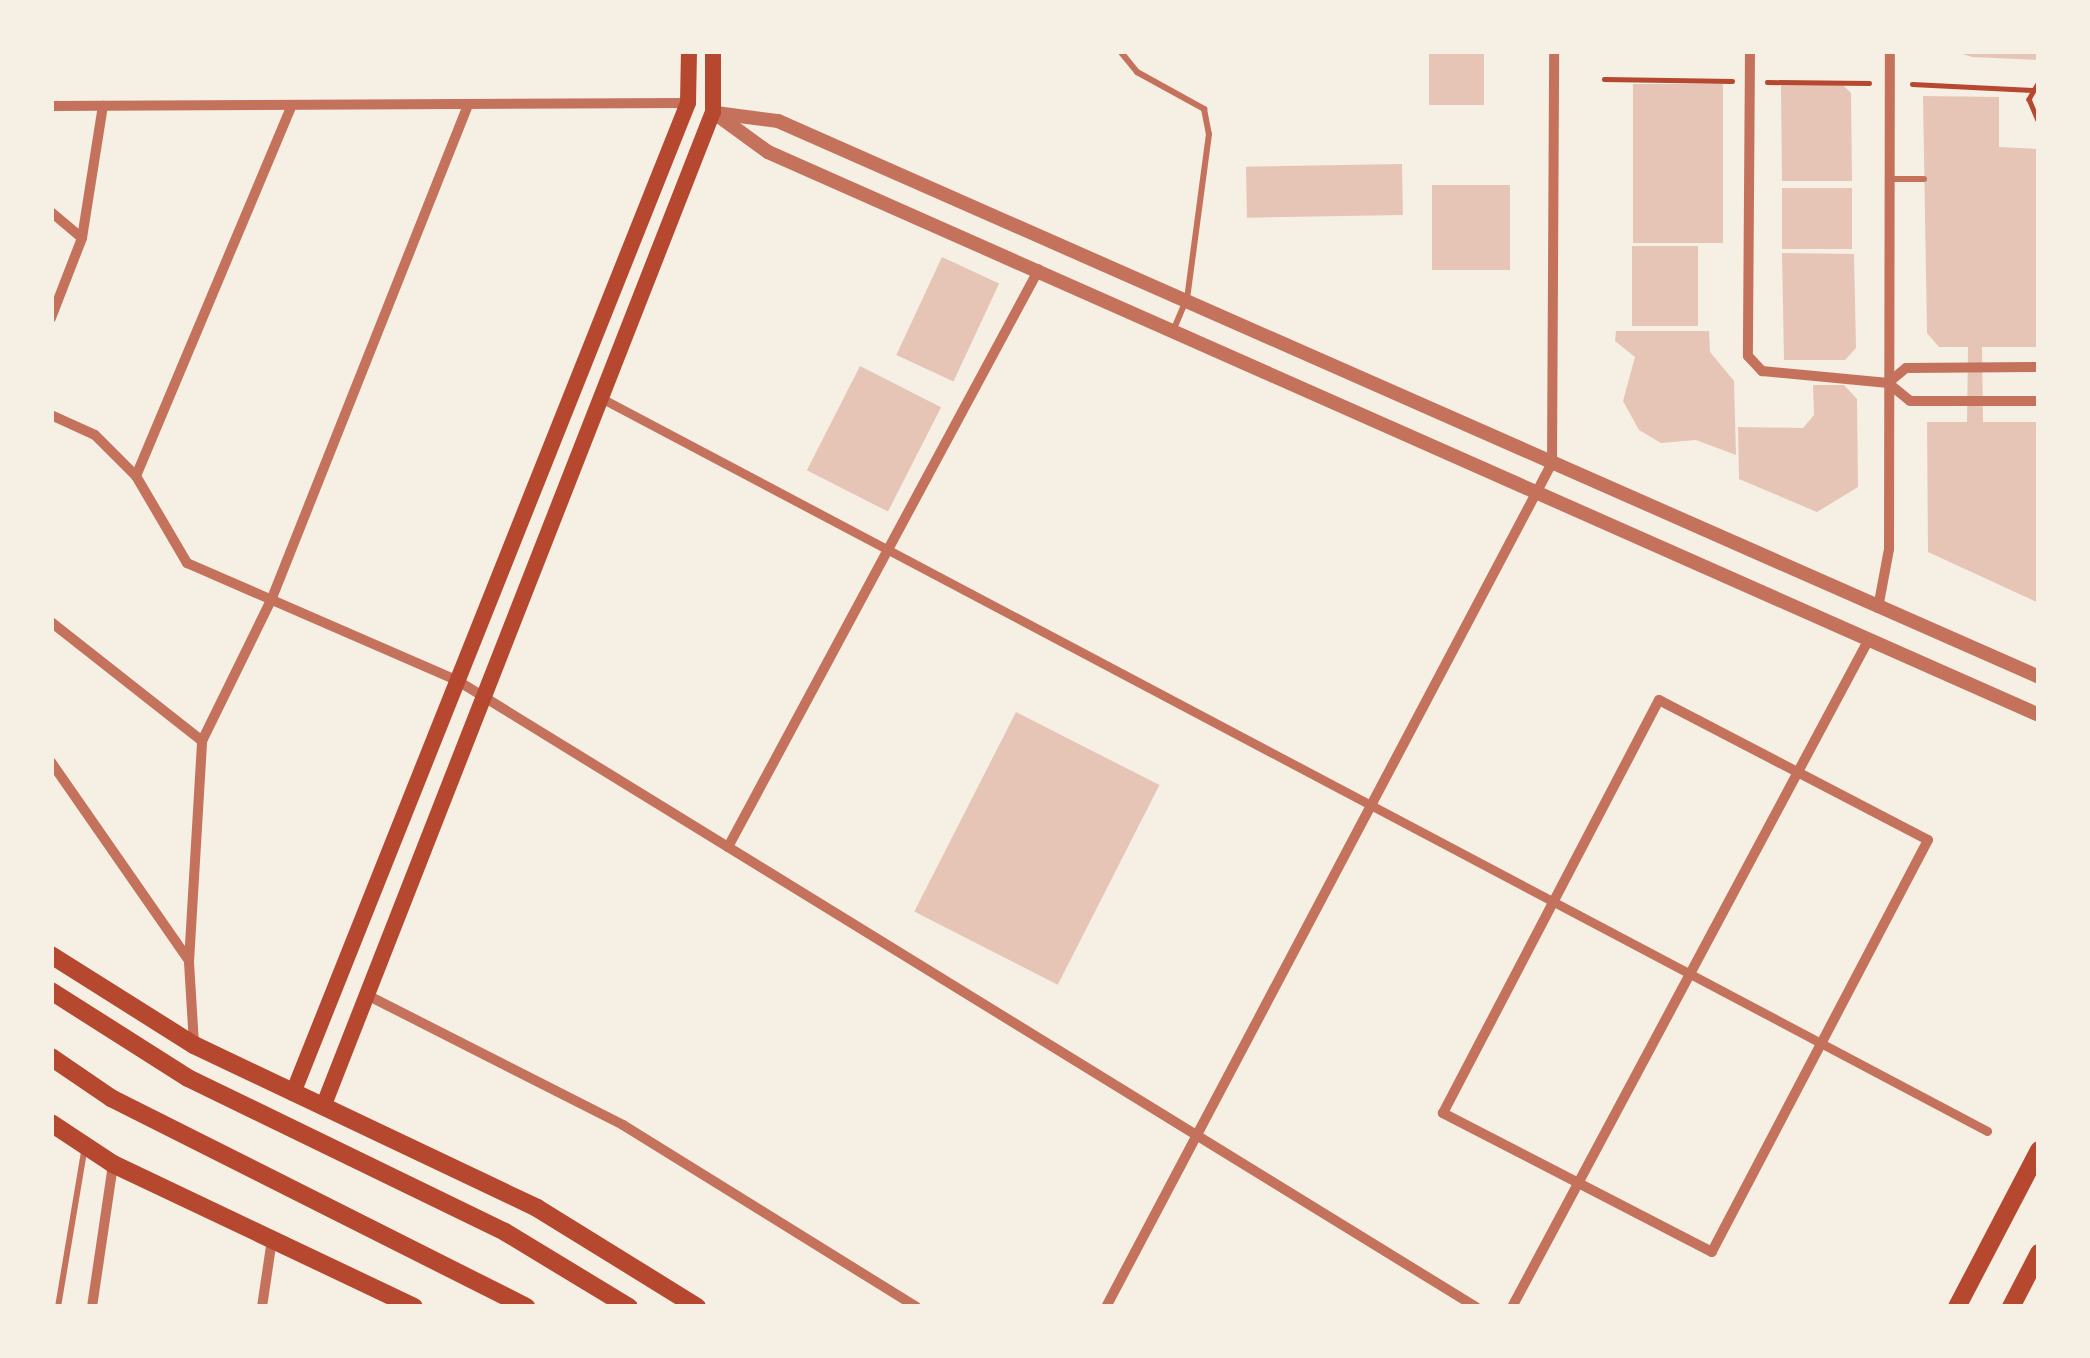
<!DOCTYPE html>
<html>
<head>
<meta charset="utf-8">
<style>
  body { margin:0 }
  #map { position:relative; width:2090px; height:1358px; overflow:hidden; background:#f6efe4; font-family:"Noto Sans",sans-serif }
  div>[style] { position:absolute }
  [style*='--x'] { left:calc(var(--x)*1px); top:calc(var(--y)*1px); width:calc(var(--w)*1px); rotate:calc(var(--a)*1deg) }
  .building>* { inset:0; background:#e6c5b7; transform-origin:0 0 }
  .path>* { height:4.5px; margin:-2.25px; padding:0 2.25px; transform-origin:2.25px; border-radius:2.25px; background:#b5482f }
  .service>* { height:6px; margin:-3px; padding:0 3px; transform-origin:3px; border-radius:3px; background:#c5725c }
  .pedestrian>* { height:9px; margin:-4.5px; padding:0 4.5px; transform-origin:4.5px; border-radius:4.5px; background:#c5725c }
  .minor>* { height:10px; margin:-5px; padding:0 5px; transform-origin:5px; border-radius:5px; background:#c5725c }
  .tertiary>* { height:14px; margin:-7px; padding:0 7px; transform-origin:7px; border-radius:7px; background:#c5725c }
  .secondary>* { height:16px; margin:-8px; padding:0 8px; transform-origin:8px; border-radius:8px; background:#b5482f }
  .primary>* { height:18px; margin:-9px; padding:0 9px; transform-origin:9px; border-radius:9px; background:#b5482f }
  span { translate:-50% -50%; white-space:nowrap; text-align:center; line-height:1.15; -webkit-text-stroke:9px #f6efe4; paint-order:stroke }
  .frame { position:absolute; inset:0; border:54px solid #f6efe4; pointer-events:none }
</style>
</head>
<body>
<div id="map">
  <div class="building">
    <div style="left:1429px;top:51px;width:55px;height:54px"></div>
    <div style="clip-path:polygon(1953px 51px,2039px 51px,2039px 60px,1972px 57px)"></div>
    <div style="left:1633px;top:84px;width:90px;height:159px"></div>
    <div style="clip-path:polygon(1842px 84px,1851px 93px,1852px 181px,1782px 181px,1781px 85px)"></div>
    <div style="clip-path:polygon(1923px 96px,1999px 97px,1999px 147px,2039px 149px,2039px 347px,1982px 347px,1983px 422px,2039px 422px,2039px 603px,1928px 552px,1927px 422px,1967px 422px,1968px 347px,1939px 347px,1927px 333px)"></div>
    <div style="left:1402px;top:164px;width:51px;height:156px;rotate:89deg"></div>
    <div style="left:1432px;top:185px;width:78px;height:85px"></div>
    <div style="left:1782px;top:188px;width:70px;height:61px"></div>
    <div style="left:1698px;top:246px;width:80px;height:66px;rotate:90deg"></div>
    <div style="clip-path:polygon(1782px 253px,1854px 254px,1856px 348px,1845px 360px,1784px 360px)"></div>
    <div style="left:942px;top:257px;width:63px;height:108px;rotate:25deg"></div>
    <div style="clip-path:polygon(1616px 331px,1709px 331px,1710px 352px,1734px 381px,1736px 455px,1696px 440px,1661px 443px,1639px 430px,1623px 401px,1635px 357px,1615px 341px)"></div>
    <div style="left:860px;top:366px;width:91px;height:117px;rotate:27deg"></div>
    <div style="clip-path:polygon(1813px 385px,1844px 385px,1857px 399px,1858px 487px,1817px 512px,1739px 479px,1738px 427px,1803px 428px,1814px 415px)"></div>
    <div style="left:1016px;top:712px;width:161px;height:224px;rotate:27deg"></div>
  </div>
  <div class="path">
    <div style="--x:1604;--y:79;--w:128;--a:0.9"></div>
    <div style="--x:1767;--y:82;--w:102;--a:0.6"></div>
    <div style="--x:2039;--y:82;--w:20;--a:120"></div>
    <div style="--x:2029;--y:99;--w:25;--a:67"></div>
    <div style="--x:1912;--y:84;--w:120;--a:2.9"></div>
  </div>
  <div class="service">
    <div style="--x:1120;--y:51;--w:27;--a:51"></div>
    <div style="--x:1137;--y:72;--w:77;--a:28.9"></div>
    <div style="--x:1204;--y:109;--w:25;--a:79"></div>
    <div style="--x:1209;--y:134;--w:165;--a:97.6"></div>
    <div style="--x:1187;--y:298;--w:34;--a:113"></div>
    <div style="--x:1891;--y:179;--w:33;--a:0"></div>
    <div style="--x:58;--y:1307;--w:157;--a:-80.5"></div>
  </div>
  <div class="pedestrian">
    <div style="--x:601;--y:398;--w:1568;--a:27.87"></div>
  </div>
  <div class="minor">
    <div style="--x:1750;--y:51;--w:305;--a:90.4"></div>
    <div style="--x:1748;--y:356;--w:21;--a:47"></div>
    <div style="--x:1762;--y:371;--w:127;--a:5.4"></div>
    <div style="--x:51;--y:106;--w:637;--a:-0.27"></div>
    <div style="--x:51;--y:212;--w:40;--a:40"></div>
    <div style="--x:51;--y:318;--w:86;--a:-68.8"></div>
    <div style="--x:82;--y:238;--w:134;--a:-81"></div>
    <div style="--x:1888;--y:383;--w:28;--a:39"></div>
    <div style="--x:1910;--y:401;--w:129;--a:0"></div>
    <div style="--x:1888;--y:383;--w:23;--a:-40"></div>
    <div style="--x:1906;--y:368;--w:133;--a:-0.4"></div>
    <div style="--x:51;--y:415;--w:48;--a:24.4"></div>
    <div style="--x:95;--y:435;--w:58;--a:45"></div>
    <div style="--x:136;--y:476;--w:101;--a:59.6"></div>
    <div style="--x:187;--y:563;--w:296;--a:23.5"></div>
    <div style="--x:458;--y:681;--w:1195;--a:31.59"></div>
    <div style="--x:136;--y:476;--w:402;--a:-67.2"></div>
    <div style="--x:1878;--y:608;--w:60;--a:-79.4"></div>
    <div style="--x:1889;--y:549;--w:498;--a:-89.9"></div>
    <div style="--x:51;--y:622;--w:192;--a:38.2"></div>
    <div style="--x:1659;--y:700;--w:303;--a:27.5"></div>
    <div style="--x:1928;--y:840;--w:465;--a:117.7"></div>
    <div style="--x:1712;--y:1252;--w:303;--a:-152.7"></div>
    <div style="--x:1443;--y:1113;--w:466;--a:-62.4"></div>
    <div style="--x:51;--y:762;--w:240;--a:55.2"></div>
    <div style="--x:728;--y:847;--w:656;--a:-61.72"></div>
    <div style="--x:367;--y:995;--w:287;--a:26.9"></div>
    <div style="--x:623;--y:1125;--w:345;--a:31.8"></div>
    <div style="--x:194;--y:1044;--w:82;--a:-93.5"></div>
    <div style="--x:189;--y:962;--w:221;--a:-86.6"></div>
    <div style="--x:202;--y:741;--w:159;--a:-63.9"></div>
    <div style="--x:272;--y:598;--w:531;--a:-68.32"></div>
    <div style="--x:92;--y:1307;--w:145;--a:-81.6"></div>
    <div style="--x:262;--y:1307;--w:69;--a:-81.6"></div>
    <div style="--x:1106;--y:1307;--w:955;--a:-62.15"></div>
    <div style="--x:1552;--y:463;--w:412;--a:-89.7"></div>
    <div style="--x:1512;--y:1307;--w:757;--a:-61.88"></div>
  </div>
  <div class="tertiary">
    <div style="--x:713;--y:112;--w:68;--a:36"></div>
    <div style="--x:768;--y:152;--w:1390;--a:23.89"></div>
    <div style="--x:716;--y:113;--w:63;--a:7.4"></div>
    <div style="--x:778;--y:121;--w:1378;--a:23.79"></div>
  </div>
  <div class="secondary">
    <div style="--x:293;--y:1093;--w:1066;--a:-68.25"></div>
    <div style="--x:688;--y:103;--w:52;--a:-88.9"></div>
    <div style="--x:323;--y:1107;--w:1069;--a:-68.6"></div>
    <div style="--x:713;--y:112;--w:61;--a:-90"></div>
  </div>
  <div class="primary">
    <div style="--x:51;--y:955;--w:169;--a:32.2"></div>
    <div style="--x:194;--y:1045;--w:380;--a:25.4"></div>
    <div style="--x:537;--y:1208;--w:188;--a:31.7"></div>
    <div style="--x:51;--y:991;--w:162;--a:32.4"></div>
    <div style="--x:188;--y:1078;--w:352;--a:25.9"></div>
    <div style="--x:505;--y:1232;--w:145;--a:31.2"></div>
    <div style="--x:51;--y:1057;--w:73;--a:34.3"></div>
    <div style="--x:111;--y:1098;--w:465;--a:26.7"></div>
    <div style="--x:51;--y:1123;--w:74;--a:33.5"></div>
    <div style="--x:113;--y:1164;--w:333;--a:25.4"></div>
    <div style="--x:1957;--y:1307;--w:177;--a:-62.4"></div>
    <div style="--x:2011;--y:1307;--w:61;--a:-62.6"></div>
  </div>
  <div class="frame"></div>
</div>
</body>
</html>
